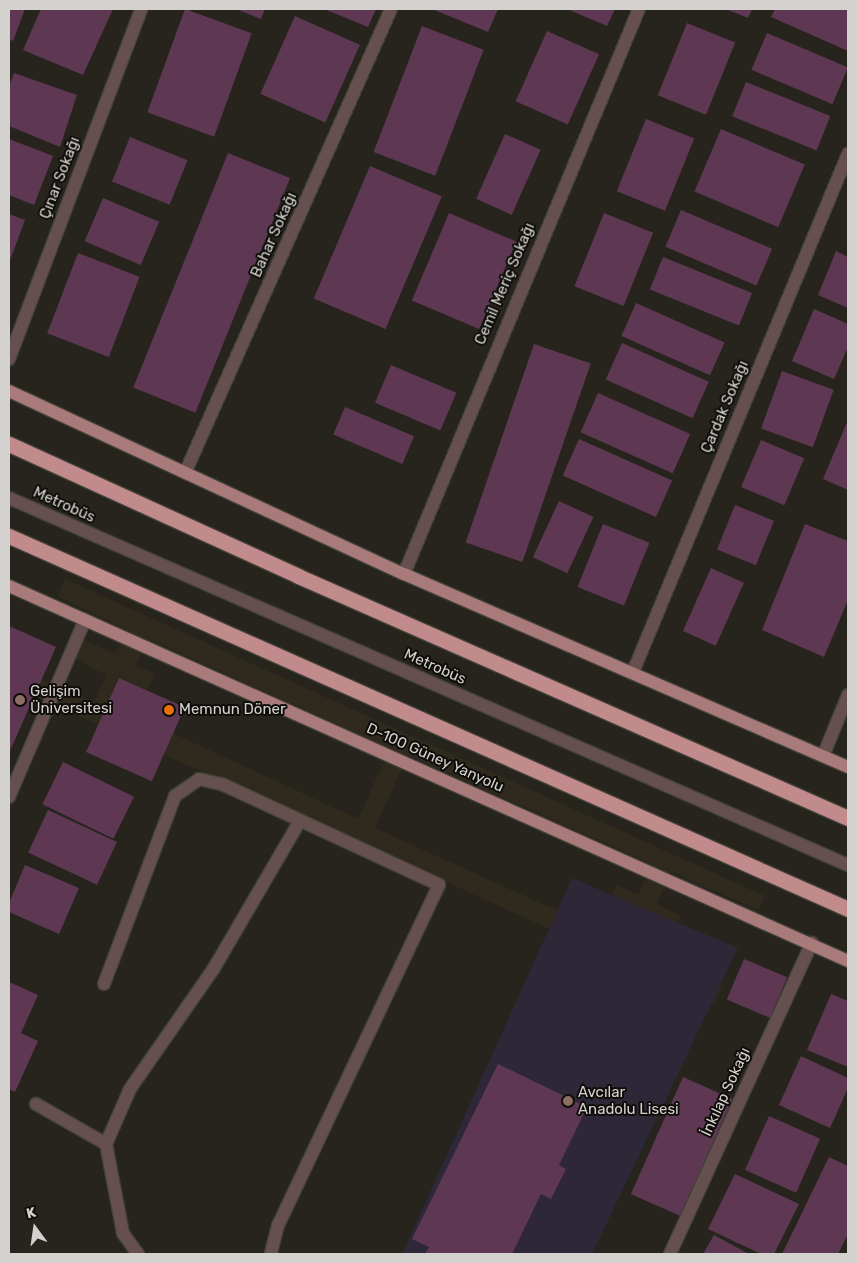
<!DOCTYPE html>
<html>
<head>
<meta charset="utf-8">
<style>
  body { margin:0 }
  #map { position:relative; width:857px; height:1263px; overflow:hidden; background:#26241d; font-family:Rubik,sans-serif }
  div>[style] { position:absolute }
  [style*='--x'] { left:calc(var(--x)*1px); top:calc(var(--y)*1px); width:calc(var(--w)*1px); rotate:calc(var(--a)*1deg) }
  .built>* { inset:0; background:#2f2a1d }
  .education>* { inset:0; background:#2e2737 }
  .building>* { inset:0; background:#5e3852; transform-origin:0 0 }
  .roads { filter:drop-shadow(1px 0 #424039) drop-shadow(-1px 0 #424039) drop-shadow(0 1px #424039) drop-shadow(0 -1px #424039) }
  .minor>* { height:12px; margin:-6px; padding:0 6px; transform-origin:6px; border-radius:6px; background:#66504f }
  .major>* { height:12px; margin:-6px; padding:0 6px; transform-origin:6px; border-radius:6px; background:#a87b7a }
  .highway>* { height:15px; margin:-7.5px; padding:0 7.5px; transform-origin:7.5px; border-radius:7.5px; background:#c28b8b }
  .dots>* { width:14px; height:14px; translate:-50% -50%; box-sizing:border-box; border:2px solid #0e0d0a; border-radius:50% }
  span { translate:-50% -50%; white-space:nowrap; text-align:center; line-height:1.15; -webkit-text-stroke:4px #0e0d0a; paint-order:stroke }
  .street-label { font-size:15px; color:#d4d2ce }
  .poi-label { font-size:15px; color:#d4d2ce }
  .left { translate:0 -50%; text-align:left }
  .frame { position:absolute; inset:0; border:10px solid #d4d2ce; pointer-events:none }
  .north { position:absolute; left:10px; top:1203px; width:50px; height:50px; -webkit-text-stroke:4px #0e0d0a; paint-order:stroke; rotate:346deg; font-size:14px; font-weight:700; line-height:20px; text-align:center; color:#d4d2ce }
  .north::after { content:''; display:block; margin:auto; width:18px; height:22px; background:#d4d2ce; clip-path:polygon(50% 0,100% 100%,50% 72%,0 100%) }
</style>
</head>
<body>
<div id="map">
  <div class="built">
    <div style="clip-path:polygon(evenodd,65px 579px,765px 896px,758px 910px,671px 872px,657px 904px,681px 916px,671px 935px,639px 948px,722px 986px,714px 1003px,14px 687px,21px 670px,94px 702px,106px 675px,75px 659px,84px 640px,115px 654px,127px 630px,57px 596px,65px 579px,149px 639px,390px 748px,358px 819px,117px 707px,146px 692px,155px 674px,136px 665px,149px 639px,65px 579px,408px 755px,652px 864px,638px 895px,617px 885px,608px 905px,620px 939px,375px 828px,408px 755px)"></div>
  </div>
  <div class="education">
    <div style="clip-path:polygon(572px 878px,738px 948px,592px 1254px,402px 1254px)"></div>
  </div>
  <div class="building">
    <div style="clip-path:polygon(9px 9px,25px 9px,13px 41px,9px 39px)"></div>
    <div style="clip-path:polygon(41px 9px,113px 9px,83px 75px,23px 50px)"></div>
    <div style="left:185px;top:9px;width:71px;height:110px;rotate:20deg"></div>
    <div style="clip-path:polygon(236px 9px,265px 9px,261px 19px)"></div>
    <div style="clip-path:polygon(324px 9px,376px 9px,368px 27px)"></div>
    <div style="clip-path:polygon(432px 9px,498px 9px,488px 32px)"></div>
    <div style="clip-path:polygon(567px 9px,615px 9px,607px 26px)"></div>
    <div style="clip-path:polygon(726px 9px,752px 9px,748px 18px)"></div>
    <div style="clip-path:polygon(775px 9px,848px 9px,848px 51px,771px 17px)"></div>
    <div style="left:295px;top:16px;width:71px;height:85px;rotate:24deg"></div>
    <div style="left:687px;top:23px;width:52px;height:78px;rotate:22deg"></div>
    <div style="left:422px;top:26px;width:66px;height:135px;rotate:21deg"></div>
    <div style="left:547px;top:31px;width:57px;height:77px;rotate:24deg"></div>
    <div style="left:767px;top:33px;width:88px;height:40px;rotate:23deg"></div>
    <div style="clip-path:polygon(14px 73px,77px 95px,60px 147px,9px 126px,9px 86px)"></div>
    <div style="left:746px;top:82px;width:91px;height:37px;rotate:22deg"></div>
    <div style="left:646px;top:119px;width:52px;height:78px;rotate:22deg"></div>
    <div style="left:721px;top:129px;width:91px;height:68px;rotate:23deg"></div>
    <div style="left:505px;top:134px;width:39px;height:71px;rotate:24deg"></div>
    <div style="left:130px;top:137px;width:62px;height:48px;rotate:22deg"></div>
    <div style="clip-path:polygon(9px 139px,53px 156px,34px 205px,9px 195px)"></div>
    <div style="left:228px;top:153px;width:67px;height:253px;rotate:22deg"></div>
    <div style="left:370px;top:166px;width:78px;height:144px;rotate:23deg"></div>
    <div style="left:103px;top:198px;width:61px;height:47px;rotate:23deg"></div>
    <div style="left:681px;top:210px;width:99px;height:40px;rotate:23deg"></div>
    <div style="left:449px;top:213px;width:73px;height:95px;rotate:23deg"></div>
    <div style="left:604px;top:213px;width:53px;height:79px;rotate:22deg"></div>
    <div style="clip-path:polygon(9px 214px,25px 220px,9px 263px)"></div>
    <div style="clip-path:polygon(836px 251px,848px 257px,848px 308px,818px 295px)"></div>
    <div style="left:78px;top:253px;width:66px;height:86px;rotate:21deg"></div>
    <div style="left:663px;top:257px;width:96px;height:35px;rotate:22deg"></div>
    <div style="left:636px;top:303px;width:97px;height:36px;rotate:24deg"></div>
    <div style="clip-path:polygon(814px 309px,848px 324px,848px 347px,834px 379px,792px 361px)"></div>
    <div style="left:622px;top:343px;width:95px;height:40px;rotate:24deg"></div>
    <div style="left:534px;top:344px;width:60px;height:210px;rotate:19deg"></div>
    <div style="left:391px;top:365px;width:71px;height:41px;rotate:23deg"></div>
    <div style="left:782px;top:371px;width:55px;height:61px;rotate:20deg"></div>
    <div style="left:598px;top:393px;width:101px;height:43px;rotate:24deg"></div>
    <div style="left:345px;top:407px;width:75px;height:30px;rotate:23deg"></div>
    <div style="clip-path:polygon(848px 420px,848px 490px,823px 479px)"></div>
    <div style="left:579px;top:439px;width:102px;height:40px;rotate:24deg"></div>
    <div style="left:761px;top:440px;width:47px;height:51px;rotate:23deg"></div>
    <div style="left:559px;top:501px;width:38px;height:62px;rotate:25deg"></div>
    <div style="left:735px;top:505px;width:42px;height:48px;rotate:22deg"></div>
    <div style="left:603px;top:524px;width:50px;height:68px;rotate:22deg"></div>
    <div style="clip-path:polygon(805px 524px,848px 541px,848px 600px,824px 657px,762px 630px)"></div>
    <div style="left:711px;top:568px;width:36px;height:69px;rotate:24deg"></div>
    <div style="clip-path:polygon(9px 626px,56px 647px,9px 753px)"></div>
    <div style="left:119px;top:678px;width:72px;height:81px;rotate:24deg"></div>
    <div style="left:63px;top:762px;width:79px;height:47px;rotate:26deg"></div>
    <div style="left:48px;top:810px;width:76px;height:47px;rotate:25deg"></div>
    <div style="clip-path:polygon(25px 865px,79px 888px,59px 934px,9px 912px,9px 903px)"></div>
    <div style="left:744px;top:959px;width:47px;height:44px;rotate:23deg"></div>
    <div style="clip-path:polygon(9px 982px,38px 995px,21px 1033px,38px 1041px,15px 1092px,9px 1089px)"></div>
    <div style="clip-path:polygon(831px 994px,848px 1001px,848px 1067px,807px 1050px)"></div>
    <div style="clip-path:polygon(801px 1056px,848px 1078px,848px 1088px,830px 1128px,779px 1105px)"></div>
    <div style="clip-path:polygon(498px 1064px,587px 1107px,559px 1165px,566px 1169px,551px 1199px,541px 1194px,512px 1254px,425px 1254px,429px 1247px,412px 1239px)"></div>
    <div style="left:683px;top:1077px;width:54px;height:128px;rotate:24deg"></div>
    <div style="left:769px;top:1116px;width:56px;height:59px;rotate:24deg"></div>
    <div style="clip-path:polygon(829px 1157px,848px 1166px,848px 1234px,838px 1254px,782px 1254px)"></div>
    <div style="clip-path:polygon(735px 1174px,799px 1204px,774px 1254px,761px 1254px,708px 1229px)"></div>
    <div style="clip-path:polygon(714px 1235px,749px 1254px,703px 1254px)"></div>
  </div>
  <div class="roads">
    <div class="minor">
      <div style="--x:9;--y:359;--w:374;--a:-69.3"></div>
      <div style="--x:185;--y:473;--w:508;--a:-66.06"></div>
      <div style="--x:9;--y:498;--w:916;--a:23.63"></div>
      <div style="--x:404;--y:574;--w:612;--a:-67.42"></div>
      <div style="--x:633;--y:672;--w:561;--a:-67.46"></div>
      <div style="--x:823;--y:756;--w:66;--a:-67.7"></div>
      <div style="--x:9;--y:797;--w:193;--a:-66.8"></div>
      <div style="--x:104;--y:984;--w:201;--a:-69.3"></div>
      <div style="--x:175;--y:796;--w:29;--a:-35"></div>
      <div style="--x:199;--y:779;--w:26;--a:13"></div>
      <div style="--x:224;--y:785;--w:237;--a:24.9"></div>
      <div style="--x:439;--y:885;--w:376;--a:115.3"></div>
      <div style="--x:278;--y:1225;--w:30;--a:104"></div>
      <div style="--x:36;--y:1104;--w:81;--a:29.7"></div>
      <div style="--x:138;--y:1254;--w:26;--a:-126"></div>
      <div style="--x:123;--y:1233;--w:91;--a:-100.8"></div>
      <div style="--x:106;--y:1144;--w:60;--a:-66.4"></div>
      <div style="--x:130;--y:1089;--w:147;--a:-55.2"></div>
      <div style="--x:214;--y:968;--w:170;--a:-59.7"></div>
      <div style="--x:670;--y:1254;--w:342;--a:-65.5"></div>
    </div>
    <div class="major">
      <div style="--x:9;--y:391;--w:435;--a:24.9"></div>
      <div style="--x:404;--y:574;--w:484;--a:23.5"></div>
      <div style="--x:9;--y:586;--w:919;--a:24.08"></div>
    </div>
    <div class="highway">
      <div style="--x:9;--y:444;--w:318;--a:24.5"></div>
      <div style="--x:298;--y:576;--w:601;--a:23.75"></div>
      <div style="--x:9;--y:536;--w:918;--a:23.97"></div>
    </div>
  </div>
  <div class="dots">
    <div style="left:20px;top:700px;background:#8d6e63"></div>
    <div style="left:169px;top:710px;background:#e8710a"></div>
    <div style="left:568px;top:1101px;background:#8d6e63"></div>
  </div>
  <div class="street-label">
    <span style="left:60px;top:178px;rotate:-69deg">Çınar Sokağı</span>
    <span style="left:274px;top:235px;rotate:-66deg">Bahar Sokağı</span>
    <span style="left:505px;top:284px;rotate:-67deg">Cemil Meriç Sokağı</span>
    <span style="left:725px;top:407px;rotate:-67deg">Çardak Sokağı</span>
    <span style="left:64px;top:505px;rotate:24deg">Metrobüs</span>
    <span style="left:435px;top:667px;rotate:24deg">Metrobüs</span>
    <span style="left:435px;top:758px;rotate:24deg">D-100 Güney Yanyolu</span>
    <span style="left:726px;top:1092px;rotate:-65deg">İnkılap Sokağı</span>
  </div>
  <div class="poi-label">
    <span class="left" style="left:30px;top:700px">Gelişim<br>Üniversitesi</span>
    <span class="left" style="left:179px;top:710px">Memnun Döner</span>
    <span class="left" style="left:578px;top:1101px">Avcılar<br>Anadolu Lisesi</span>
  </div>
  <div class="frame"></div>
  <div class="north">K</div>
</div>
</body>
</html>
